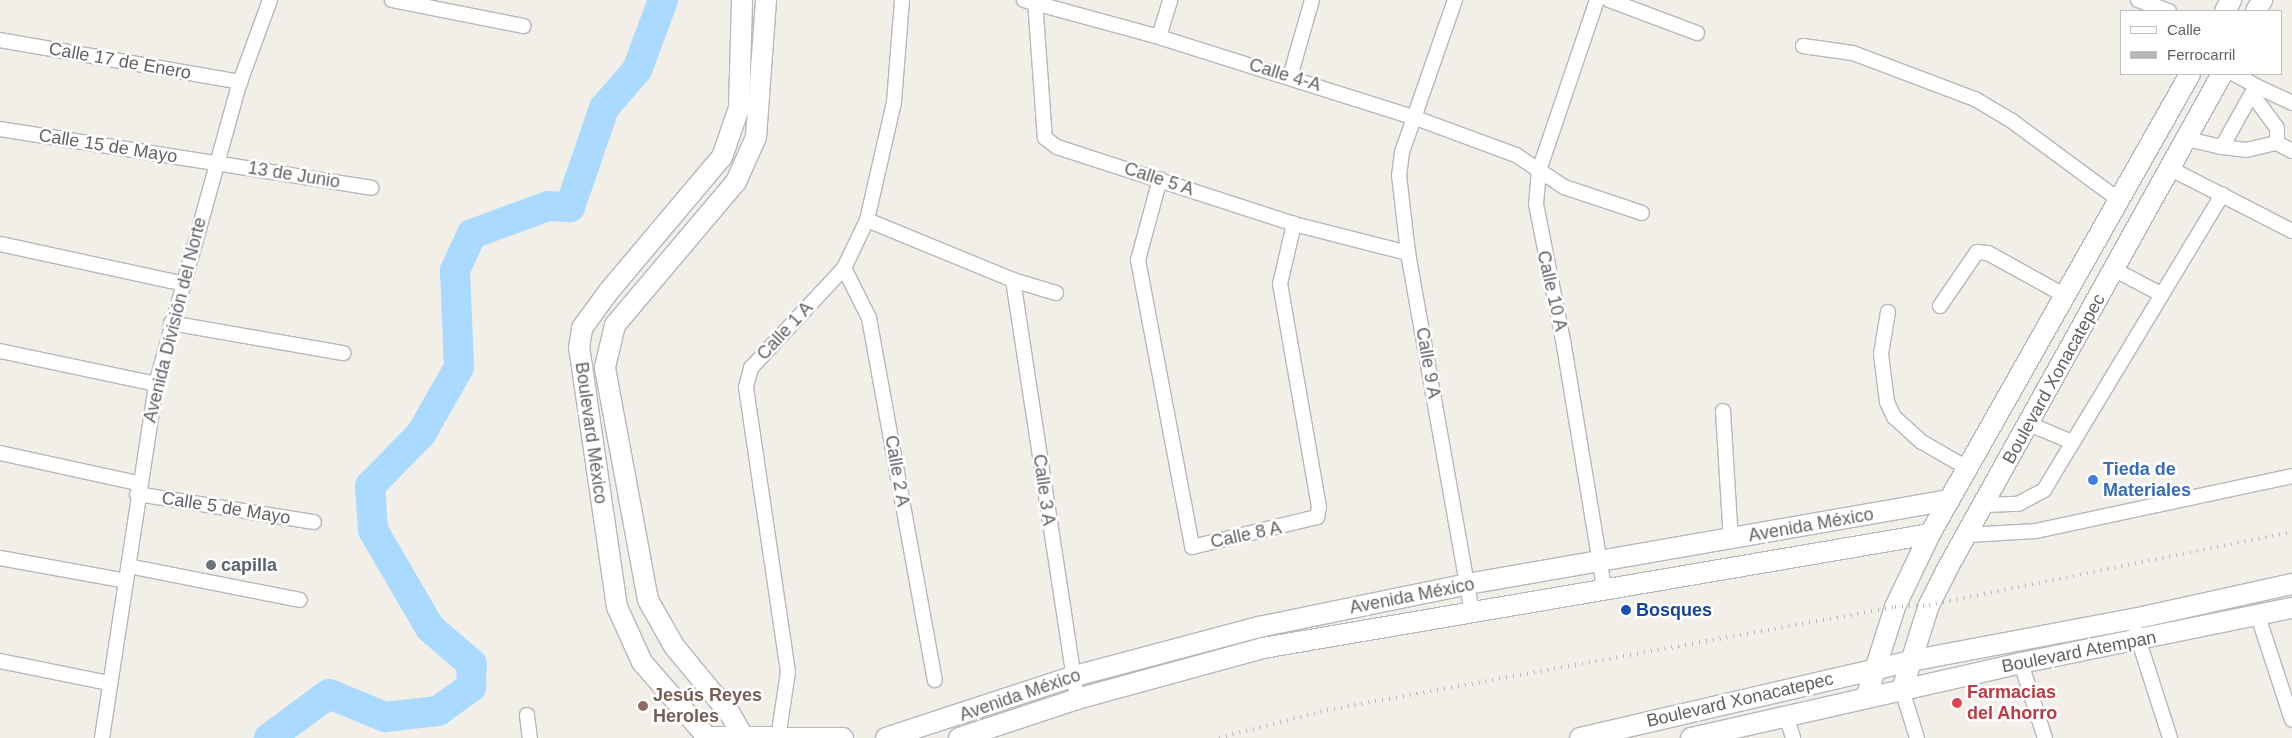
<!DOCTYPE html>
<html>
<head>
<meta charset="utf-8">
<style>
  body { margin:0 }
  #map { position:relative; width:2292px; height:738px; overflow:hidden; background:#f1efe8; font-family:Arial,sans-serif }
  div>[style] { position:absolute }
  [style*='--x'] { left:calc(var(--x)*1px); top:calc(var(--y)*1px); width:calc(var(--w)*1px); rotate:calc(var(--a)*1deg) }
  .river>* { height:30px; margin:-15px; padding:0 15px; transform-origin:15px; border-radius:15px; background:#aadaff }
  .roads { filter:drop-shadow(1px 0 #b5b8bc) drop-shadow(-1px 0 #b5b8bc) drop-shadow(0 1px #b5b8bc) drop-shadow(0 -1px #b5b8bc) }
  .street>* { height:14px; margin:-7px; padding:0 7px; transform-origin:7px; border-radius:7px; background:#fff }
  .secondary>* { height:20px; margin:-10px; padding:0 10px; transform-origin:10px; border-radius:10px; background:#fff }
  .rail>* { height:4px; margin-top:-2px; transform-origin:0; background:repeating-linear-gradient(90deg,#b6b7b8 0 1px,transparent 0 7px) }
  .dots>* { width:14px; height:14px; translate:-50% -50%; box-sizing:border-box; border:2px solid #fff; border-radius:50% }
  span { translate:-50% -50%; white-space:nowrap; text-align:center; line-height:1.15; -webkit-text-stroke:5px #fff; paint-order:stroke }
  .street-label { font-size:18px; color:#5f6368 }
  .shop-label { font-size:18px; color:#366cbe; font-weight:700 }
  .left { translate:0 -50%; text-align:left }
  .worship-label { font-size:18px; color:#5b616d; font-weight:700 }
  .transit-label { font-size:18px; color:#164399; font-weight:700 }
  .health-label { font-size:18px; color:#be3a42; font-weight:700 }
  .education-label { font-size:18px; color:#785e54; font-weight:700 }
  .legend { position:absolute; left:2120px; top:10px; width:162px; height:65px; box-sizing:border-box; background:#fff; border:1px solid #bfc1c3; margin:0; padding:6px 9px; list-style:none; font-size:15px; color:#5f6368 }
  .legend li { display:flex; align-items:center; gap:10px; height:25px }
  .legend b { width:25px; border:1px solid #bfc1c3 }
</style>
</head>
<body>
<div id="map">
  <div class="river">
    <div style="--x:269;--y:738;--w:74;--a:-36.3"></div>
    <div style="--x:329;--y:694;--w:61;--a:22.3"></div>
    <div style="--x:385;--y:717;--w:53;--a:-6.5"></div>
    <div style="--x:438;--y:711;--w:41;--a:-36"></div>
    <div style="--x:471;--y:687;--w:23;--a:-88"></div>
    <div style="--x:472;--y:664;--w:55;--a:-139.4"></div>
    <div style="--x:430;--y:628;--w:113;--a:-120.2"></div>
    <div style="--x:373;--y:530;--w:44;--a:-93.9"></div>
    <div style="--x:370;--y:486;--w:73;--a:-45.6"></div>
    <div style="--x:421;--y:434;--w:77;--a:-60.4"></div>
    <div style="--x:459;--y:367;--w:97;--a:-92.4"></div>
    <div style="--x:455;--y:270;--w:40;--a:-65"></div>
    <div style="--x:472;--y:234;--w:81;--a:-20.2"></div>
    <div style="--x:548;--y:206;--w:22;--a:3"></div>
    <div style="--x:570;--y:207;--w:105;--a:-71"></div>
    <div style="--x:604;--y:108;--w:50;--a:-49"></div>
    <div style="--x:637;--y:70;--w:75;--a:-69.6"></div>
  </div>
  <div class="roads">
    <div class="street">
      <div style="--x:392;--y:0;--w:134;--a:11.2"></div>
      <div style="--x:1024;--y:0;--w:140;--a:15.3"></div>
      <div style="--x:1159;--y:37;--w:266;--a:17.5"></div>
      <div style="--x:1413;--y:117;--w:110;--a:20.3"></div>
      <div style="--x:1516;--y:155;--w:58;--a:33.7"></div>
      <div style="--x:1564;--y:187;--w:82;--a:18.4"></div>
      <div style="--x:1035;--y:0;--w:138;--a:85.9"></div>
      <div style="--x:1045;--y:138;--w:15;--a:37"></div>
      <div style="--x:1057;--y:147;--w:249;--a:18"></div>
      <div style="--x:1294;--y:224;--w:118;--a:14.3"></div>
      <div style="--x:1455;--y:0;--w:161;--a:109.2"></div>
      <div style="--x:1402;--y:152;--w:23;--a:97"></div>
      <div style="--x:1399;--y:175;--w:79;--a:83.4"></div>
      <div style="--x:1408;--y:253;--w:364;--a:79.9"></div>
      <div style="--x:1597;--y:0;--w:180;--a:108.8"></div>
      <div style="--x:1539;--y:170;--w:34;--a:95"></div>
      <div style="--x:1536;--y:204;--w:145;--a:78.8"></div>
      <div style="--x:1564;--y:346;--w:245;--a:80.6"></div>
      <div style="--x:1609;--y:0;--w:94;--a:20.6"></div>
      <div style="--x:2138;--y:0;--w:33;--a:20"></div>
      <div style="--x:1159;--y:37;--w:39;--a:-73"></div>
      <div style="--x:0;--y:40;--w:244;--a:9.9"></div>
      <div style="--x:1803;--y:46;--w:50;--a:8"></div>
      <div style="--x:1853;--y:53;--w:130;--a:20.7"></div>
      <div style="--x:1975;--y:99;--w:43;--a:30.7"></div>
      <div style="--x:2012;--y:121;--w:133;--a:36.4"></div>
      <div style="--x:1290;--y:77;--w:80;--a:-74.1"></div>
      <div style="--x:2256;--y:86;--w:40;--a:25"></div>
      <div style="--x:2252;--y:94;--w:42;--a:53.7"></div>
      <div style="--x:2277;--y:128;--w:15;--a:90"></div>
      <div style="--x:0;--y:129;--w:376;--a:9"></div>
      <div style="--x:2187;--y:139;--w:36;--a:13"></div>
      <div style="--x:2222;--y:147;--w:70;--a:-60.9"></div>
      <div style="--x:2256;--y:86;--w:25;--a:-151"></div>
      <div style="--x:2222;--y:147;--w:24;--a:7"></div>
      <div style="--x:2246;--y:150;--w:32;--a:-13"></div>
      <div style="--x:2277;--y:143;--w:17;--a:28"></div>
      <div style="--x:2171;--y:169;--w:136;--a:27.1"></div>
      <div style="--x:1160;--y:179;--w:84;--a:105.2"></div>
      <div style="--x:1138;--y:260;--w:292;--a:79.3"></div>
      <div style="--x:1192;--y:547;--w:129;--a:-13.5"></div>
      <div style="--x:1317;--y:517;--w:10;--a:-79"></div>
      <div style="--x:1319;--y:507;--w:226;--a:-99.9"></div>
      <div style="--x:1280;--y:284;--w:62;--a:-76.9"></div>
      <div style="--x:867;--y:220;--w:158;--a:22.3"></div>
      <div style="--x:1013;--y:280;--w:45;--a:16.8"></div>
      <div style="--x:0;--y:244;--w:185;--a:12.2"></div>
      <div style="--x:844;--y:268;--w:56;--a:63.4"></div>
      <div style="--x:869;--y:318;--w:368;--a:79.7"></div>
      <div style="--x:2115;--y:270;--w:52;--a:27.6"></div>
      <div style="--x:1013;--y:280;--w:424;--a:81.3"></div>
      <div style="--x:1940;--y:306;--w:65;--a:-55.6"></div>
      <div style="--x:1977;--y:252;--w:11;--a:5"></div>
      <div style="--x:1988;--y:253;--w:89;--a:28.9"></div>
      <div style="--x:1888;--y:312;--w:43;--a:99.5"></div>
      <div style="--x:1881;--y:354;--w:48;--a:82.9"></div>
      <div style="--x:1887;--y:402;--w:17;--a:65"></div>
      <div style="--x:1894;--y:417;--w:38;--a:42"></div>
      <div style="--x:1922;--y:442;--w:52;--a:30"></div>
      <div style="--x:171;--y:323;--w:175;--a:9.9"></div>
      <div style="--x:0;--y:351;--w:159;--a:11.9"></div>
      <div style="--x:1723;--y:411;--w:129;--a:86.5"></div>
      <div style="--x:2029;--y:424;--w:47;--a:22.7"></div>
      <div style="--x:0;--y:453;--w:141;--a:12.3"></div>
      <div style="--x:137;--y:494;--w:179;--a:9"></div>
      <div style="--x:1984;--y:505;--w:34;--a:-2"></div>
      <div style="--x:2018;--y:504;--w:30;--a:-28"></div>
      <div style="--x:2044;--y:490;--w:345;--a:-58.9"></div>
      <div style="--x:1968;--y:535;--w:68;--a:-3.4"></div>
      <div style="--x:2036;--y:531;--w:262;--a:-12.1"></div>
      <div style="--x:0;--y:558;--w:128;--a:10.3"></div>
      <div style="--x:128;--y:566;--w:175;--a:11.2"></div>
      <div style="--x:2258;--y:616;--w:109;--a:71.9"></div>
      <div style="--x:2136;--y:632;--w:111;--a:72.2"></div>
      <div style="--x:0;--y:661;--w:111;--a:11.4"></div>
      <div style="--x:2021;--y:663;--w:79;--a:72.3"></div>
      <div style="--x:1902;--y:690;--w:50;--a:72.6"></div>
      <div style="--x:527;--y:715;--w:23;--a:83"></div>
      <div style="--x:1787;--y:719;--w:20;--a:72"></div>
      <div style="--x:102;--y:738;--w:358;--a:-81.3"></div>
      <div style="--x:156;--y:384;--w:313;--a:-74.5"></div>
      <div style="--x:240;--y:82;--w:87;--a:-69.9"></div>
      <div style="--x:778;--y:738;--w:67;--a:-81.4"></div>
      <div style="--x:788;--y:672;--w:288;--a:-98.4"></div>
      <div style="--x:746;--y:387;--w:20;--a:-75"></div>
      <div style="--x:751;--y:368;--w:137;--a:-47.1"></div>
      <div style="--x:844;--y:268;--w:53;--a:-64.4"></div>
      <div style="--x:867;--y:220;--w:121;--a:-77.1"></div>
      <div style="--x:894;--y:102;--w:102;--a:-85.5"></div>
    </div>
    <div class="secondary">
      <div style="--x:2225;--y:11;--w:13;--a:-61"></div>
      <div style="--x:2256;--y:11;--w:13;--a:-61"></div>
      <div style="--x:1902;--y:690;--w:89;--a:-72.4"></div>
      <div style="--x:1929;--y:605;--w:38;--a:-63"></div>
      <div style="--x:1946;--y:571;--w:568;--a:-60.96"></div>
      <div style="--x:1866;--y:698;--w:96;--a:-72.3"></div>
      <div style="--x:1895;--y:607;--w:81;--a:-64.4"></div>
      <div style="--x:1930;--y:534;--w:528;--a:-60.52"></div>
      <div style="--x:708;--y:737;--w:135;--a:0.4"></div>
      <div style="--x:708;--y:738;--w:101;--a:-131"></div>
      <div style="--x:642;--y:662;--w:60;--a:-114.4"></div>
      <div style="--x:617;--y:607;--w:262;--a:-98.3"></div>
      <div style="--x:579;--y:348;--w:20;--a:-81"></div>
      <div style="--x:582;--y:328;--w:46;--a:-53.9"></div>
      <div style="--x:609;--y:291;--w:175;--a:-49.9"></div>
      <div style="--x:722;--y:157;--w:52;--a:-70.9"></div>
      <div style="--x:739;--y:108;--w:108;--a:-88.4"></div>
      <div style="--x:744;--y:738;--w:28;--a:-120"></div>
      <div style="--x:730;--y:714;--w:88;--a:-129.5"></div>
      <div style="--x:674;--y:646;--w:53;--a:-119.5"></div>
      <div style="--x:648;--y:600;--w:237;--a:-100.5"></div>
      <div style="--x:605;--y:367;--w:43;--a:-76.6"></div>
      <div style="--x:615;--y:325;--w:187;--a:-49.8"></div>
      <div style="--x:736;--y:182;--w:49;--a:-66"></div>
      <div style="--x:756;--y:137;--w:137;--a:-85.8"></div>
      <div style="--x:886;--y:738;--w:195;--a:-18.2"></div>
      <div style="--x:1071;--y:677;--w:195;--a:-14.9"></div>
      <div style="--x:1259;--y:627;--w:213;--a:-11.6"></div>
      <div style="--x:1468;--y:584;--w:488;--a:-9.9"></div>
      <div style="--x:959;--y:738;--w:124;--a:-18.3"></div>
      <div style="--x:1077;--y:699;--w:193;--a:-15.3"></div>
      <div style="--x:1263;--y:648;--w:677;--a:-9.7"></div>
      <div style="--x:1580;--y:738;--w:339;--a:-13.1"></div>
      <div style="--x:1910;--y:661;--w:227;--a:-10.7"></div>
      <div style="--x:2133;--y:619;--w:163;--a:-12.4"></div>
      <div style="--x:1691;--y:738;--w:338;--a:-12.8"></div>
      <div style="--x:2021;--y:663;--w:277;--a:-11.5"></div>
    </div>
  </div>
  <div class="rail">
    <div style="--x:1219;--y:738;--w:112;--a:-14.5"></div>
    <div style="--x:1327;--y:710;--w:577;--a:-10.28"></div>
    <div style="--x:1895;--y:607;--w:34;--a:-3"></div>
    <div style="--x:1929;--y:605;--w:370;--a:-11.4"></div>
  </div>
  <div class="dots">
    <div style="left:2093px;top:480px;background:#3f7fe0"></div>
    <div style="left:211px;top:565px;background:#6b7280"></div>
    <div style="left:1626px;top:610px;background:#1a4fb4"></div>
    <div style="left:1957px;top:703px;background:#e0444e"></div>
    <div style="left:643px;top:706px;background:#8d6e63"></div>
  </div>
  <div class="street-label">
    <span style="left:120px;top:61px;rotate:10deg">Calle 17 de Enero</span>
    <span style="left:1285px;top:75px;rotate:17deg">Calle 4-A</span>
    <span style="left:108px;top:146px;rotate:9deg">Calle 15 de Mayo</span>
    <span style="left:294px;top:175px;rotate:9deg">13 de Junio</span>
    <span style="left:1159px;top:179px;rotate:18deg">Calle 5 A</span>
    <span style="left:1552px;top:291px;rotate:77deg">Calle 10 A</span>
    <span style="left:175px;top:320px;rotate:-76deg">Avenida División del Norte</span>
    <span style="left:785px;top:331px;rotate:-47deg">Calle 1 A</span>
    <span style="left:1428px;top:363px;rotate:80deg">Calle 9 A</span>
    <span style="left:2054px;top:379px;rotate:-61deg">Boulevard Xonacatepec</span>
    <span style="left:591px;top:433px;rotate:82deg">Boulevard México</span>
    <span style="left:897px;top:471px;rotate:80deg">Calle 2 A</span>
    <span style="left:1044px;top:490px;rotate:82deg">Calle 3 A</span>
    <span style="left:226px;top:508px;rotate:9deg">Calle 5 de Mayo</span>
    <span style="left:1811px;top:525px;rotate:-10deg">Avenida México</span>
    <span style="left:1246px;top:535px;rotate:-12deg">Calle 8 A</span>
    <span style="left:1412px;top:596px;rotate:-11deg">Avenida México</span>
    <span style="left:2079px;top:652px;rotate:-11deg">Boulevard Atempan</span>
    <span style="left:1020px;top:695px;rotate:-19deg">Avenida México</span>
    <span style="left:1740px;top:700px;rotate:-13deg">Boulevard Xonacatepec</span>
  </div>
  <div class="shop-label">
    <span class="left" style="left:2103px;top:480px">Tieda de<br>Materiales</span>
  </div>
  <div class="worship-label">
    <span class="left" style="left:221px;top:565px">capilla</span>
  </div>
  <div class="transit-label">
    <span class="left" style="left:1636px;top:610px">Bosques</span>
  </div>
  <div class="health-label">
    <span class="left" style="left:1967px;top:703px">Farmacias<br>del Ahorro</span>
  </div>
  <div class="education-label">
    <span class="left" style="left:653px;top:706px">Jesús Reyes<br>Heroles</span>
  </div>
  <ul class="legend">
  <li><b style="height:6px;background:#fff"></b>Calle</li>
  <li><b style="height:6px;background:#b6b7b8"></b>Ferrocarril</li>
  </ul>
</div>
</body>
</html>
